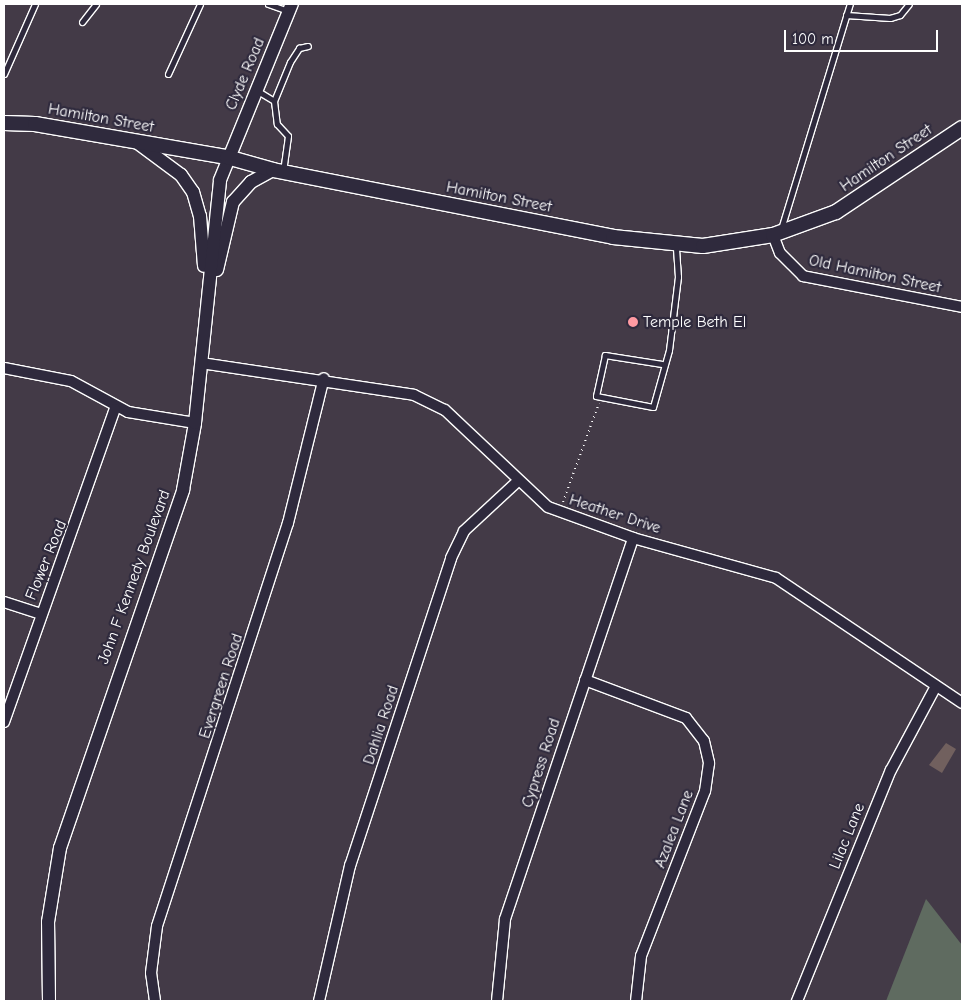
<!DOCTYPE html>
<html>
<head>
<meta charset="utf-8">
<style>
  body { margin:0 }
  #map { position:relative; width:966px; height:1005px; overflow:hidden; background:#433a47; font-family:"Comic Neue",sans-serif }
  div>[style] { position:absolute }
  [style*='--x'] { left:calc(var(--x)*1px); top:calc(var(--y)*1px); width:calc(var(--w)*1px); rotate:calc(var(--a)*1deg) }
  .green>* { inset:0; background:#5f6b60 }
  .building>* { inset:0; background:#71605e }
  .path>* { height:2px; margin-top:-1px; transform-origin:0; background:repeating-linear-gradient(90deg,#fff 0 1px,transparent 0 5px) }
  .roads { filter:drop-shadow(1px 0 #fff) drop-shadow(-1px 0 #fff) drop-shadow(0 1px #fff) drop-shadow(0 -1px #fff) }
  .service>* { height:5px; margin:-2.5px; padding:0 2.5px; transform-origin:2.5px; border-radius:2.5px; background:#2f2a3d }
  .minor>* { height:10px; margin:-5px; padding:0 5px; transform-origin:5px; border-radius:5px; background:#2f2a3d }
  .tertiary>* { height:12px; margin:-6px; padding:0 6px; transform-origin:6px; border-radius:6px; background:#2f2a3d }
  .secondary>* { height:14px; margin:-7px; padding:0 7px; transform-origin:7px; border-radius:7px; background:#2f2a3d }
  .dots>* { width:14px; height:14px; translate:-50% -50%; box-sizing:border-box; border:2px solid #2f2a3d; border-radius:50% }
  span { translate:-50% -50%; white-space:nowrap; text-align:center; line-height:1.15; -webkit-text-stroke:4.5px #2f2a3d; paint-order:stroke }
  .street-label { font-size:16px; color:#fff }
  .poi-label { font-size:16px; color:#fff }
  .left { translate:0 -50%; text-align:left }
  .frame { position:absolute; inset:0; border:5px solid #fff; pointer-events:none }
  .scale { position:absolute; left:784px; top:30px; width:154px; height:22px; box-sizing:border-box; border:2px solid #fff; border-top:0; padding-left:6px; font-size:15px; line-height:18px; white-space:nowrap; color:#fff; -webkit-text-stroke:4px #2f2a3d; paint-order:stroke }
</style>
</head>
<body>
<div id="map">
  <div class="green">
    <div style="clip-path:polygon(926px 899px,962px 945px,962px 1001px,886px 1001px)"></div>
  </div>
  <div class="building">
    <div style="clip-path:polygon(946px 743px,956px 749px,942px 773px,929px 765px)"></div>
  </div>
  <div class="path">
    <div style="--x:563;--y:502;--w:105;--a:-70"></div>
  </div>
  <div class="roads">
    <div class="service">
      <div style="--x:268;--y:4;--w:21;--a:19"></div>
      <div style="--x:846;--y:15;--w:44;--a:3.9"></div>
      <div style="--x:890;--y:18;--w:10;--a:-17"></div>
      <div style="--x:900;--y:15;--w:14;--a:-51"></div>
      <div style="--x:82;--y:22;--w:23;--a:-52"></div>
      <div style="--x:4;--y:74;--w:77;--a:-66.1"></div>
      <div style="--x:168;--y:74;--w:77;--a:-65.4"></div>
      <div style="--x:256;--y:90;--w:21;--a:31"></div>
      <div style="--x:274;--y:101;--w:23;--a:83"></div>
      <div style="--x:277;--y:124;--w:16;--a:47"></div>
      <div style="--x:288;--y:136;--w:36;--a:98"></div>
      <div style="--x:274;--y:101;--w:42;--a:-67.7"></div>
      <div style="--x:290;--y:62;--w:17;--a:-57"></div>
      <div style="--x:299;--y:48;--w:9;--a:-13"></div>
      <div style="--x:781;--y:229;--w:235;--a:-73"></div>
      <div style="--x:662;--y:364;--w:58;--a:-171"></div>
      <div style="--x:605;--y:355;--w:42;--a:102.4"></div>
      <div style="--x:596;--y:396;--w:58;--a:10.9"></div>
      <div style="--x:653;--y:407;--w:59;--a:-74.3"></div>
      <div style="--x:669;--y:350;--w:74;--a:-83"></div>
      <div style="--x:678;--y:277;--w:31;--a:-94"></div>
    </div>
    <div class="minor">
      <div style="--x:773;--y:235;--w:19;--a:69"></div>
      <div style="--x:780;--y:253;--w:33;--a:45"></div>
      <div style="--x:803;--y:276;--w:162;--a:11"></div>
      <div style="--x:201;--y:363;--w:215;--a:8.5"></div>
      <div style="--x:414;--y:395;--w:34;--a:26"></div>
      <div style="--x:445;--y:410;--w:141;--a:43.3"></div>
      <div style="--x:548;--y:507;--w:90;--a:20"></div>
      <div style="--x:633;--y:538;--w:148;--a:15.6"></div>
      <div style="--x:776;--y:578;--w:224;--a:33.9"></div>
      <div style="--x:4;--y:368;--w:68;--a:11"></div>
      <div style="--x:71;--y:381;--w:65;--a:28.5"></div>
      <div style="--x:128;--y:412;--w:68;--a:9.3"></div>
      <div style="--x:4;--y:602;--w:39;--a:18"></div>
      <div style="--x:585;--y:680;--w:108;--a:20.6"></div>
      <div style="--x:686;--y:718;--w:29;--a:52"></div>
      <div style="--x:704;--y:741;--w:23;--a:77"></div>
      <div style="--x:709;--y:763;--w:28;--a:98"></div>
      <div style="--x:705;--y:791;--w:177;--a:111.2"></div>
      <div style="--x:641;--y:956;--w:45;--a:96.3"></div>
      <div style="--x:4;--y:722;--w:332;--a:-70.5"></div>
      <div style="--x:155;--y:1001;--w:28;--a:-98"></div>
      <div style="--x:151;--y:973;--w:47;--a:-82.7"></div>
      <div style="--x:157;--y:926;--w:424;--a:-72"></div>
      <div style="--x:288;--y:523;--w:149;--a:-76.1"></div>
      <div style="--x:319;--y:1001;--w:139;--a:-77.1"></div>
      <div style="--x:350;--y:866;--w:324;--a:-71.8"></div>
      <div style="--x:451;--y:558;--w:30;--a:-64"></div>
      <div style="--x:464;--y:531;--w:72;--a:-42.8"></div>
      <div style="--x:497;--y:1001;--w:82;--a:-84.4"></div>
      <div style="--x:505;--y:919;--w:402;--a:-71.4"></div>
      <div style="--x:797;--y:1001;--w:249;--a:-67.9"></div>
      <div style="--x:891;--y:770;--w:93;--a:-61.8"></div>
    </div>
    <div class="tertiary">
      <div style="--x:135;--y:141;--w:57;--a:36.5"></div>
      <div style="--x:181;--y:175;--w:21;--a:55"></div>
      <div style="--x:193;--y:192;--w:25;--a:74"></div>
      <div style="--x:200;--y:216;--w:50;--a:85.4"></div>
      <div style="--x:217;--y:270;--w:70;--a:-76.8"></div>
      <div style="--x:233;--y:202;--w:27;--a:-48"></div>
      <div style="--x:251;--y:182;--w:25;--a:-29"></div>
      <div style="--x:49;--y:1001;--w:79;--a:-90.7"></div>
      <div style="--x:48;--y:922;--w:75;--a:-80.8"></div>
      <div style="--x:60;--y:848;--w:379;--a:-71"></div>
      <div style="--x:183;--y:490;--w:68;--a:-79.8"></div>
      <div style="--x:195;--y:423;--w:244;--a:-84.1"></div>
      <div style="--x:220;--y:180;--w:190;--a:-67.8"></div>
    </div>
    <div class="secondary">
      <div style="--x:4;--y:123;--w:31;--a:2"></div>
      <div style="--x:35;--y:124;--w:195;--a:9.8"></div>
      <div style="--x:227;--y:157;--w:48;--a:15.8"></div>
      <div style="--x:273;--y:170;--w:347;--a:11.1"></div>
      <div style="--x:613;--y:237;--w:90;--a:5.7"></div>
      <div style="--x:703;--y:246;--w:71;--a:-8.9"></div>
      <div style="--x:773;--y:235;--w:67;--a:-20.1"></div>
      <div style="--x:836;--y:212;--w:151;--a:-33.7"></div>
    </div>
  </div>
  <div class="dots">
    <div style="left:633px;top:322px;background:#ff9aa2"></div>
  </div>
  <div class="street-label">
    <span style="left:245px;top:74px;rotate:-67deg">Clyde Road</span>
    <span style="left:101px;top:118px;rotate:10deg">Hamilton Street</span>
    <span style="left:886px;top:158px;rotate:-34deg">Hamilton Street</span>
    <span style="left:499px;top:197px;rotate:11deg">Hamilton Street</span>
    <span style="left:875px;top:274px;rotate:12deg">Old Hamilton Street</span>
    <span style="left:615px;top:514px;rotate:18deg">Heather Drive</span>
    <span style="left:46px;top:560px;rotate:-68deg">Flower Road</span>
    <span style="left:134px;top:577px;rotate:-70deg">John F Kennedy Boulevard</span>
    <span style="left:221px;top:686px;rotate:-72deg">Evergreen Road</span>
    <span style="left:381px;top:725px;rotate:-72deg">Dahlia Road</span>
    <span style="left:541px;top:763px;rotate:-72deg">Cypress Road</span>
    <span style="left:674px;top:829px;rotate:-69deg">Azalea Lane</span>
    <span style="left:847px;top:836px;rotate:-68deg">Lilac Lane</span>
  </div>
  <div class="poi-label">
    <span class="left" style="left:643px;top:322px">Temple Beth El</span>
  </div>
  <div class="frame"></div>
  <div class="scale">100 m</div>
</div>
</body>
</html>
